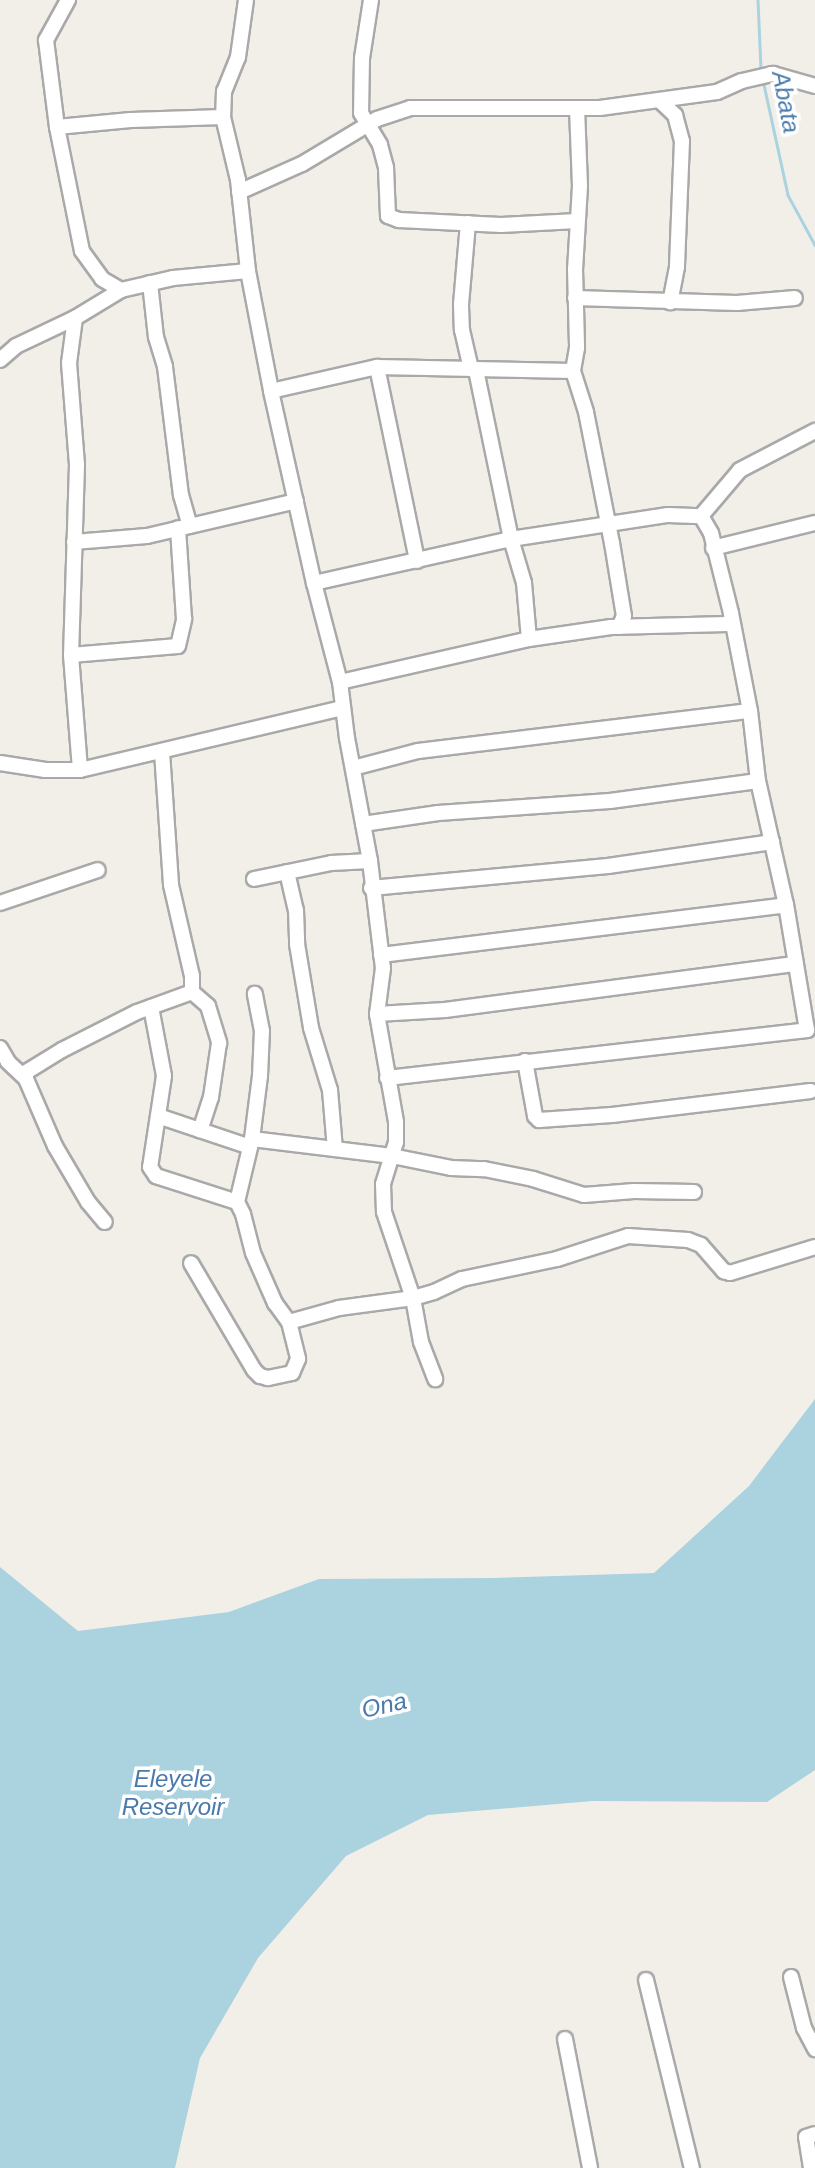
<!DOCTYPE html>
<html>
<head>
<meta charset="utf-8">
<style>
  body { margin:0 }
  #map { position:relative; width:815px; height:2168px; overflow:hidden; background:#f2efe9; font-family:Arial,sans-serif }
  div>[style] { position:absolute }
  [style*='--x'] { left:calc(var(--x)*1px); top:calc(var(--y)*1px); width:calc(var(--w)*1px); rotate:calc(var(--a)*1deg) }
  .water>* { inset:0; background:#aad3df }
  .stream>* { height:2.5px; margin:-1.25px; padding:0 1.25px; transform-origin:1.25px; border-radius:1.25px; background:#aad3df }
  .roads { filter:drop-shadow(2px 0 #a9a9a9) drop-shadow(-2px 0 #a9a9a9) drop-shadow(0 2px #a9a9a9) drop-shadow(0 -2px #a9a9a9) }
  .minor>* { height:14px; margin:-7px; padding:0 7px; transform-origin:7px; border-radius:7px; background:#fff }
  span { translate:-50% -50%; white-space:nowrap; text-align:center; line-height:1.15; -webkit-text-stroke:7px #fff; paint-order:stroke }
  .water-label { font-size:24px; color:#4a7aab; font-style:italic }
</style>
</head>
<body>
<div id="map">
  <div class="water">
    <div style="clip-path:polygon(815px 1399px,815px 1770px,767px 1802px,592px 1801px,428px 1815px,346px 1856px,258px 1958px,200px 2058px,175px 2168px,0 2168px,0 1567px,78px 1631px,229px 1612px,319px 1579px,493px 1578px,654px 1573px,749px 1486px)"></div>
  </div>
  <div class="stream">
    <div style="--x:758;--y:0;--w:70;--a:87.5"></div>
    <div style="--x:763;--y:80;--w:118;--a:77.7"></div>
    <div style="--x:788;--y:195;--w:57;--a:61.6"></div>
  </div>
  <div class="roads">
    <div class="minor">
      <div style="--x:68;--y:0;--w:46;--a:118.8"></div>
      <div style="--x:46;--y:40;--w:88;--a:82.8"></div>
      <div style="--x:57;--y:127;--w:126;--a:78.6"></div>
      <div style="--x:82;--y:251;--w:34;--a:54"></div>
      <div style="--x:102;--y:279;--w:22;--a:30"></div>
      <div style="--x:246;--y:0;--w:58;--a:98"></div>
      <div style="--x:238;--y:57;--w:37;--a:112"></div>
      <div style="--x:224;--y:91;--w:26;--a:92"></div>
      <div style="--x:223;--y:117;--w:65;--a:76.6"></div>
      <div style="--x:238;--y:180;--w:92;--a:83.7"></div>
      <div style="--x:248;--y:271;--w:122;--a:79.1"></div>
      <div style="--x:271;--y:391;--w:197;--a:77.4"></div>
      <div style="--x:314;--y:583;--w:102;--a:75.3"></div>
      <div style="--x:340;--y:682;--w:56;--a:82.9"></div>
      <div style="--x:347;--y:738;--w:125;--a:79.4"></div>
      <div style="--x:370;--y:861;--w:108;--a:83.1"></div>
      <div style="--x:383;--y:968;--w:46;--a:97.4"></div>
      <div style="--x:377;--y:1014;--w:110;--a:80"></div>
      <div style="--x:396;--y:1122;--w:20;--a:90"></div>
      <div style="--x:396;--y:1142;--w:44;--a:107.2"></div>
      <div style="--x:383;--y:1184;--w:28;--a:88"></div>
      <div style="--x:384;--y:1212;--w:91;--a:71.4"></div>
      <div style="--x:413;--y:1298;--w:45;--a:79.7"></div>
      <div style="--x:421;--y:1342;--w:40;--a:69"></div>
      <div style="--x:371;--y:0;--w:59;--a:98.8"></div>
      <div style="--x:362;--y:58;--w:55;--a:91"></div>
      <div style="--x:361;--y:113;--w:37;--a:59"></div>
      <div style="--x:380;--y:145;--w:24;--a:75"></div>
      <div style="--x:386;--y:168;--w:48;--a:87.6"></div>
      <div style="--x:388;--y:216;--w:12;--a:20"></div>
      <div style="--x:399;--y:220;--w:102;--a:2.8"></div>
      <div style="--x:501;--y:225;--w:76;--a:-3"></div>
      <div style="--x:660;--y:101;--w:21;--a:43"></div>
      <div style="--x:675;--y:115;--w:27;--a:75"></div>
      <div style="--x:682;--y:141;--w:126;--a:92.3"></div>
      <div style="--x:677;--y:267;--w:36;--a:101"></div>
      <div style="--x:577;--y:108;--w:78;--a:87.8"></div>
      <div style="--x:580;--y:186;--w:83;--a:93.4"></div>
      <div style="--x:575;--y:269;--w:79;--a:88.5"></div>
      <div style="--x:577;--y:348;--w:23;--a:100"></div>
      <div style="--x:573;--y:371;--w:43;--a:72.4"></div>
      <div style="--x:586;--y:412;--w:134;--a:78.8"></div>
      <div style="--x:612;--y:543;--w:74;--a:80.7"></div>
      <div style="--x:624;--y:616;--w:12;--a:114"></div>
      <div style="--x:57;--y:127;--w:74;--a:-5.4"></div>
      <div style="--x:131;--y:120;--w:92;--a:-1.9"></div>
      <div style="--x:239;--y:192;--w:69;--a:-24"></div>
      <div style="--x:302;--y:164;--w:87;--a:-31"></div>
      <div style="--x:377;--y:119;--w:35;--a:-18"></div>
      <div style="--x:410;--y:108;--w:190;--a:0"></div>
      <div style="--x:600;--y:108;--w:118;--a:-7.8"></div>
      <div style="--x:717;--y:92;--w:27;--a:-24"></div>
      <div style="--x:742;--y:81;--w:32;--a:-13"></div>
      <div style="--x:773;--y:74;--w:44;--a:15.9"></div>
      <div style="--x:468;--y:223;--w:82;--a:94.9"></div>
      <div style="--x:461;--y:305;--w:25;--a:88"></div>
      <div style="--x:462;--y:330;--w:40;--a:77"></div>
      <div style="--x:150;--y:283;--w:54;--a:83.7"></div>
      <div style="--x:156;--y:337;--w:31;--a:73"></div>
      <div style="--x:165;--y:367;--w:129;--a:82.9"></div>
      <div style="--x:181;--y:495;--w:32;--a:74"></div>
      <div style="--x:575;--y:298;--w:162;--a:1.8"></div>
      <div style="--x:737;--y:303;--w:58;--a:-4.9"></div>
      <div style="--x:75;--y:318;--w:45;--a:97.6"></div>
      <div style="--x:69;--y:363;--w:102;--a:85.5"></div>
      <div style="--x:77;--y:465;--w:190;--a:91.8"></div>
      <div style="--x:71;--y:655;--w:115;--a:85.5"></div>
      <div style="--x:0;--y:360;--w:21;--a:-41"></div>
      <div style="--x:16;--y:346;--w:65;--a:-25.4"></div>
      <div style="--x:75;--y:318;--w:54;--a:-31.3"></div>
      <div style="--x:121;--y:290;--w:53;--a:-13"></div>
      <div style="--x:173;--y:278;--w:75;--a:-5.3"></div>
      <div style="--x:377;--y:367;--w:198;--a:78.3"></div>
      <div style="--x:476;--y:370;--w:173;--a:78.3"></div>
      <div style="--x:511;--y:539;--w:46;--a:73.5"></div>
      <div style="--x:524;--y:583;--w:56;--a:84.9"></div>
      <div style="--x:271;--y:391;--w:109;--a:-12.8"></div>
      <div style="--x:377;--y:367;--w:196;--a:1.2"></div>
      <div style="--x:74;--y:542;--w:73;--a:-4.7"></div>
      <div style="--x:147;--y:536;--w:153;--a:-13.2"></div>
      <div style="--x:713;--y:548;--w:105;--a:-13.8"></div>
      <div style="--x:314;--y:583;--w:202;--a:-12.6"></div>
      <div style="--x:511;--y:539;--w:159;--a:-8.7"></div>
      <div style="--x:668;--y:515;--w:33;--a:2"></div>
      <div style="--x:701;--y:516;--w:60;--a:-49.7"></div>
      <div style="--x:740;--y:470;--w:85;--a:-27.5"></div>
      <div style="--x:71;--y:655;--w:107;--a:-4.8"></div>
      <div style="--x:178;--y:646;--w:28;--a:-77"></div>
      <div style="--x:184;--y:619;--w:91;--a:-93.8"></div>
      <div style="--x:340;--y:682;--w:194;--a:-12.8"></div>
      <div style="--x:529;--y:639;--w:83;--a:-8.3"></div>
      <div style="--x:611;--y:627;--w:116;--a:-1.5"></div>
      <div style="--x:727;--y:624;--w:6;--a:-45"></div>
      <div style="--x:162;--y:752;--w:133;--a:86.1"></div>
      <div style="--x:171;--y:885;--w:93;--a:77"></div>
      <div style="--x:192;--y:976;--w:16;--a:90"></div>
      <div style="--x:0;--y:763;--w:46;--a:8.8"></div>
      <div style="--x:45;--y:770;--w:35;--a:0"></div>
      <div style="--x:80;--y:770;--w:269;--a:-13.3"></div>
      <div style="--x:353;--y:768;--w:67;--a:-14.7"></div>
      <div style="--x:418;--y:751;--w:334;--a:-6.9"></div>
      <div style="--x:363;--y:824;--w:76;--a:-8.3"></div>
      <div style="--x:438;--y:813;--w:172;--a:-4"></div>
      <div style="--x:610;--y:801;--w:149;--a:-7.7"></div>
      <div style="--x:287;--y:872;--w:39;--a:77"></div>
      <div style="--x:296;--y:910;--w:34;--a:88"></div>
      <div style="--x:297;--y:944;--w:85;--a:80.5"></div>
      <div style="--x:311;--y:1028;--w:65;--a:73"></div>
      <div style="--x:330;--y:1090;--w:59;--a:85.2"></div>
      <div style="--x:254;--y:879;--w:79;--a:-11.7"></div>
      <div style="--x:331;--y:863;--w:39;--a:-3"></div>
      <div style="--x:371;--y:888;--w:238;--a:-5.3"></div>
      <div style="--x:608;--y:866;--w:166;--a:-8.3"></div>
      <div style="--x:0;--y:903;--w:103;--a:-18.6"></div>
      <div style="--x:381;--y:955;--w:408;--a:-7"></div>
      <div style="--x:151;--y:1007;--w:70;--a:79.3"></div>
      <div style="--x:164;--y:1076;--w:92;--a:98.7"></div>
      <div style="--x:150;--y:1167;--w:11;--a:56"></div>
      <div style="--x:156;--y:1176;--w:85;--a:17.8"></div>
      <div style="--x:237;--y:1202;--w:13;--a:63"></div>
      <div style="--x:243;--y:1214;--w:40;--a:75.6"></div>
      <div style="--x:253;--y:1253;--w:55;--a:66.3"></div>
      <div style="--x:275;--y:1303;--w:24;--a:54"></div>
      <div style="--x:289;--y:1322;--w:38;--a:76"></div>
      <div style="--x:298;--y:1359;--w:15;--a:113"></div>
      <div style="--x:292;--y:1373;--w:25;--a:168"></div>
      <div style="--x:268;--y:1378;--w:8;--a:-166"></div>
      <div style="--x:260;--y:1376;--w:8;--a:-135"></div>
      <div style="--x:254;--y:1370;--w:124;--a:-120.5"></div>
      <div style="--x:377;--y:1014;--w:68;--a:-3.4"></div>
      <div style="--x:445;--y:1010;--w:354;--a:-7.5"></div>
      <div style="--x:0;--y:1048;--w:16;--a:60"></div>
      <div style="--x:8;--y:1062;--w:25;--a:43"></div>
      <div style="--x:26;--y:1079;--w:73;--a:66.6"></div>
      <div style="--x:55;--y:1146;--w:65;--a:59.5"></div>
      <div style="--x:88;--y:1202;--w:26;--a:50"></div>
      <div style="--x:525;--y:1061;--w:56;--a:79.7"></div>
      <div style="--x:535;--y:1116;--w:6;--a:45"></div>
      <div style="--x:539;--y:1120;--w:73;--a:-3.9"></div>
      <div style="--x:612;--y:1115;--w:200;--a:-6.9"></div>
      <div style="--x:23;--y:1074;--w:46;--a:-31.6"></div>
      <div style="--x:62;--y:1050;--w:84;--a:-26.9"></div>
      <div style="--x:137;--y:1012;--w:59;--a:-20"></div>
      <div style="--x:192;--y:992;--w:21;--a:41"></div>
      <div style="--x:208;--y:1006;--w:39;--a:73"></div>
      <div style="--x:219;--y:1043;--w:55;--a:98.4"></div>
      <div style="--x:211;--y:1097;--w:35;--a:108"></div>
      <div style="--x:387;--y:1078;--w:423;--a:-6.5"></div>
      <div style="--x:807;--y:1030;--w:127;--a:-99.5"></div>
      <div style="--x:786;--y:905;--w:127;--a:-102.7"></div>
      <div style="--x:758;--y:781;--w:70;--a:-96.5"></div>
      <div style="--x:750;--y:711;--w:100;--a:-101"></div>
      <div style="--x:731;--y:613;--w:82;--a:-104"></div>
      <div style="--x:711;--y:533;--w:20;--a:-120"></div>
      <div style="--x:158;--y:1116;--w:97;--a:18.6"></div>
      <div style="--x:252;--y:1139;--w:141;--a:6.9"></div>
      <div style="--x:392;--y:1156;--w:60;--a:11.5"></div>
      <div style="--x:451;--y:1168;--w:33;--a:2"></div>
      <div style="--x:484;--y:1169;--w:50;--a:11.5"></div>
      <div style="--x:533;--y:1179;--w:53;--a:17.4"></div>
      <div style="--x:584;--y:1195;--w:50;--a:-4.6"></div>
      <div style="--x:634;--y:1191;--w:60;--a:1"></div>
      <div style="--x:237;--y:1202;--w:65;--a:-76.6"></div>
      <div style="--x:252;--y:1139;--w:64;--a:-82.8"></div>
      <div style="--x:260;--y:1076;--w:45;--a:-87.5"></div>
      <div style="--x:262;--y:1031;--w:38;--a:-101"></div>
      <div style="--x:289;--y:1322;--w:52;--a:-15.6"></div>
      <div style="--x:339;--y:1308;--w:75;--a:-7.7"></div>
      <div style="--x:413;--y:1298;--w:22;--a:-16"></div>
      <div style="--x:434;--y:1292;--w:31;--a:-25"></div>
      <div style="--x:462;--y:1279;--w:97;--a:-11.9"></div>
      <div style="--x:557;--y:1259;--w:75;--a:-17.9"></div>
      <div style="--x:628;--y:1236;--w:60;--a:3.8"></div>
      <div style="--x:688;--y:1240;--w:14;--a:21"></div>
      <div style="--x:701;--y:1245;--w:35;--a:49"></div>
      <div style="--x:724;--y:1271;--w:6;--a:18"></div>
      <div style="--x:730;--y:1273;--w:89;--a:-17"></div>
      <div style="--x:791;--y:1977;--w:53;--a:75.7"></div>
      <div style="--x:804;--y:2028;--w:24;--a:62"></div>
      <div style="--x:646;--y:1980;--w:194;--a:76.3"></div>
      <div style="--x:565;--y:2039;--w:131;--a:79"></div>
      <div style="--x:811;--y:2168;--w:31;--a:-99"></div>
      <div style="--x:806;--y:2137;--w:9;--a:-18"></div>
    </div>
  </div>
  <div class="water-label">
    <span style="left:786px;top:102px;rotate:79deg">Abata</span>
    <span style="left:384px;top:1705px;rotate:-13deg">Ona</span>
    <span style="left:173px;top:1793px">Eleyele<br>Reservoir</span>
  </div>
</div>
</body>
</html>
